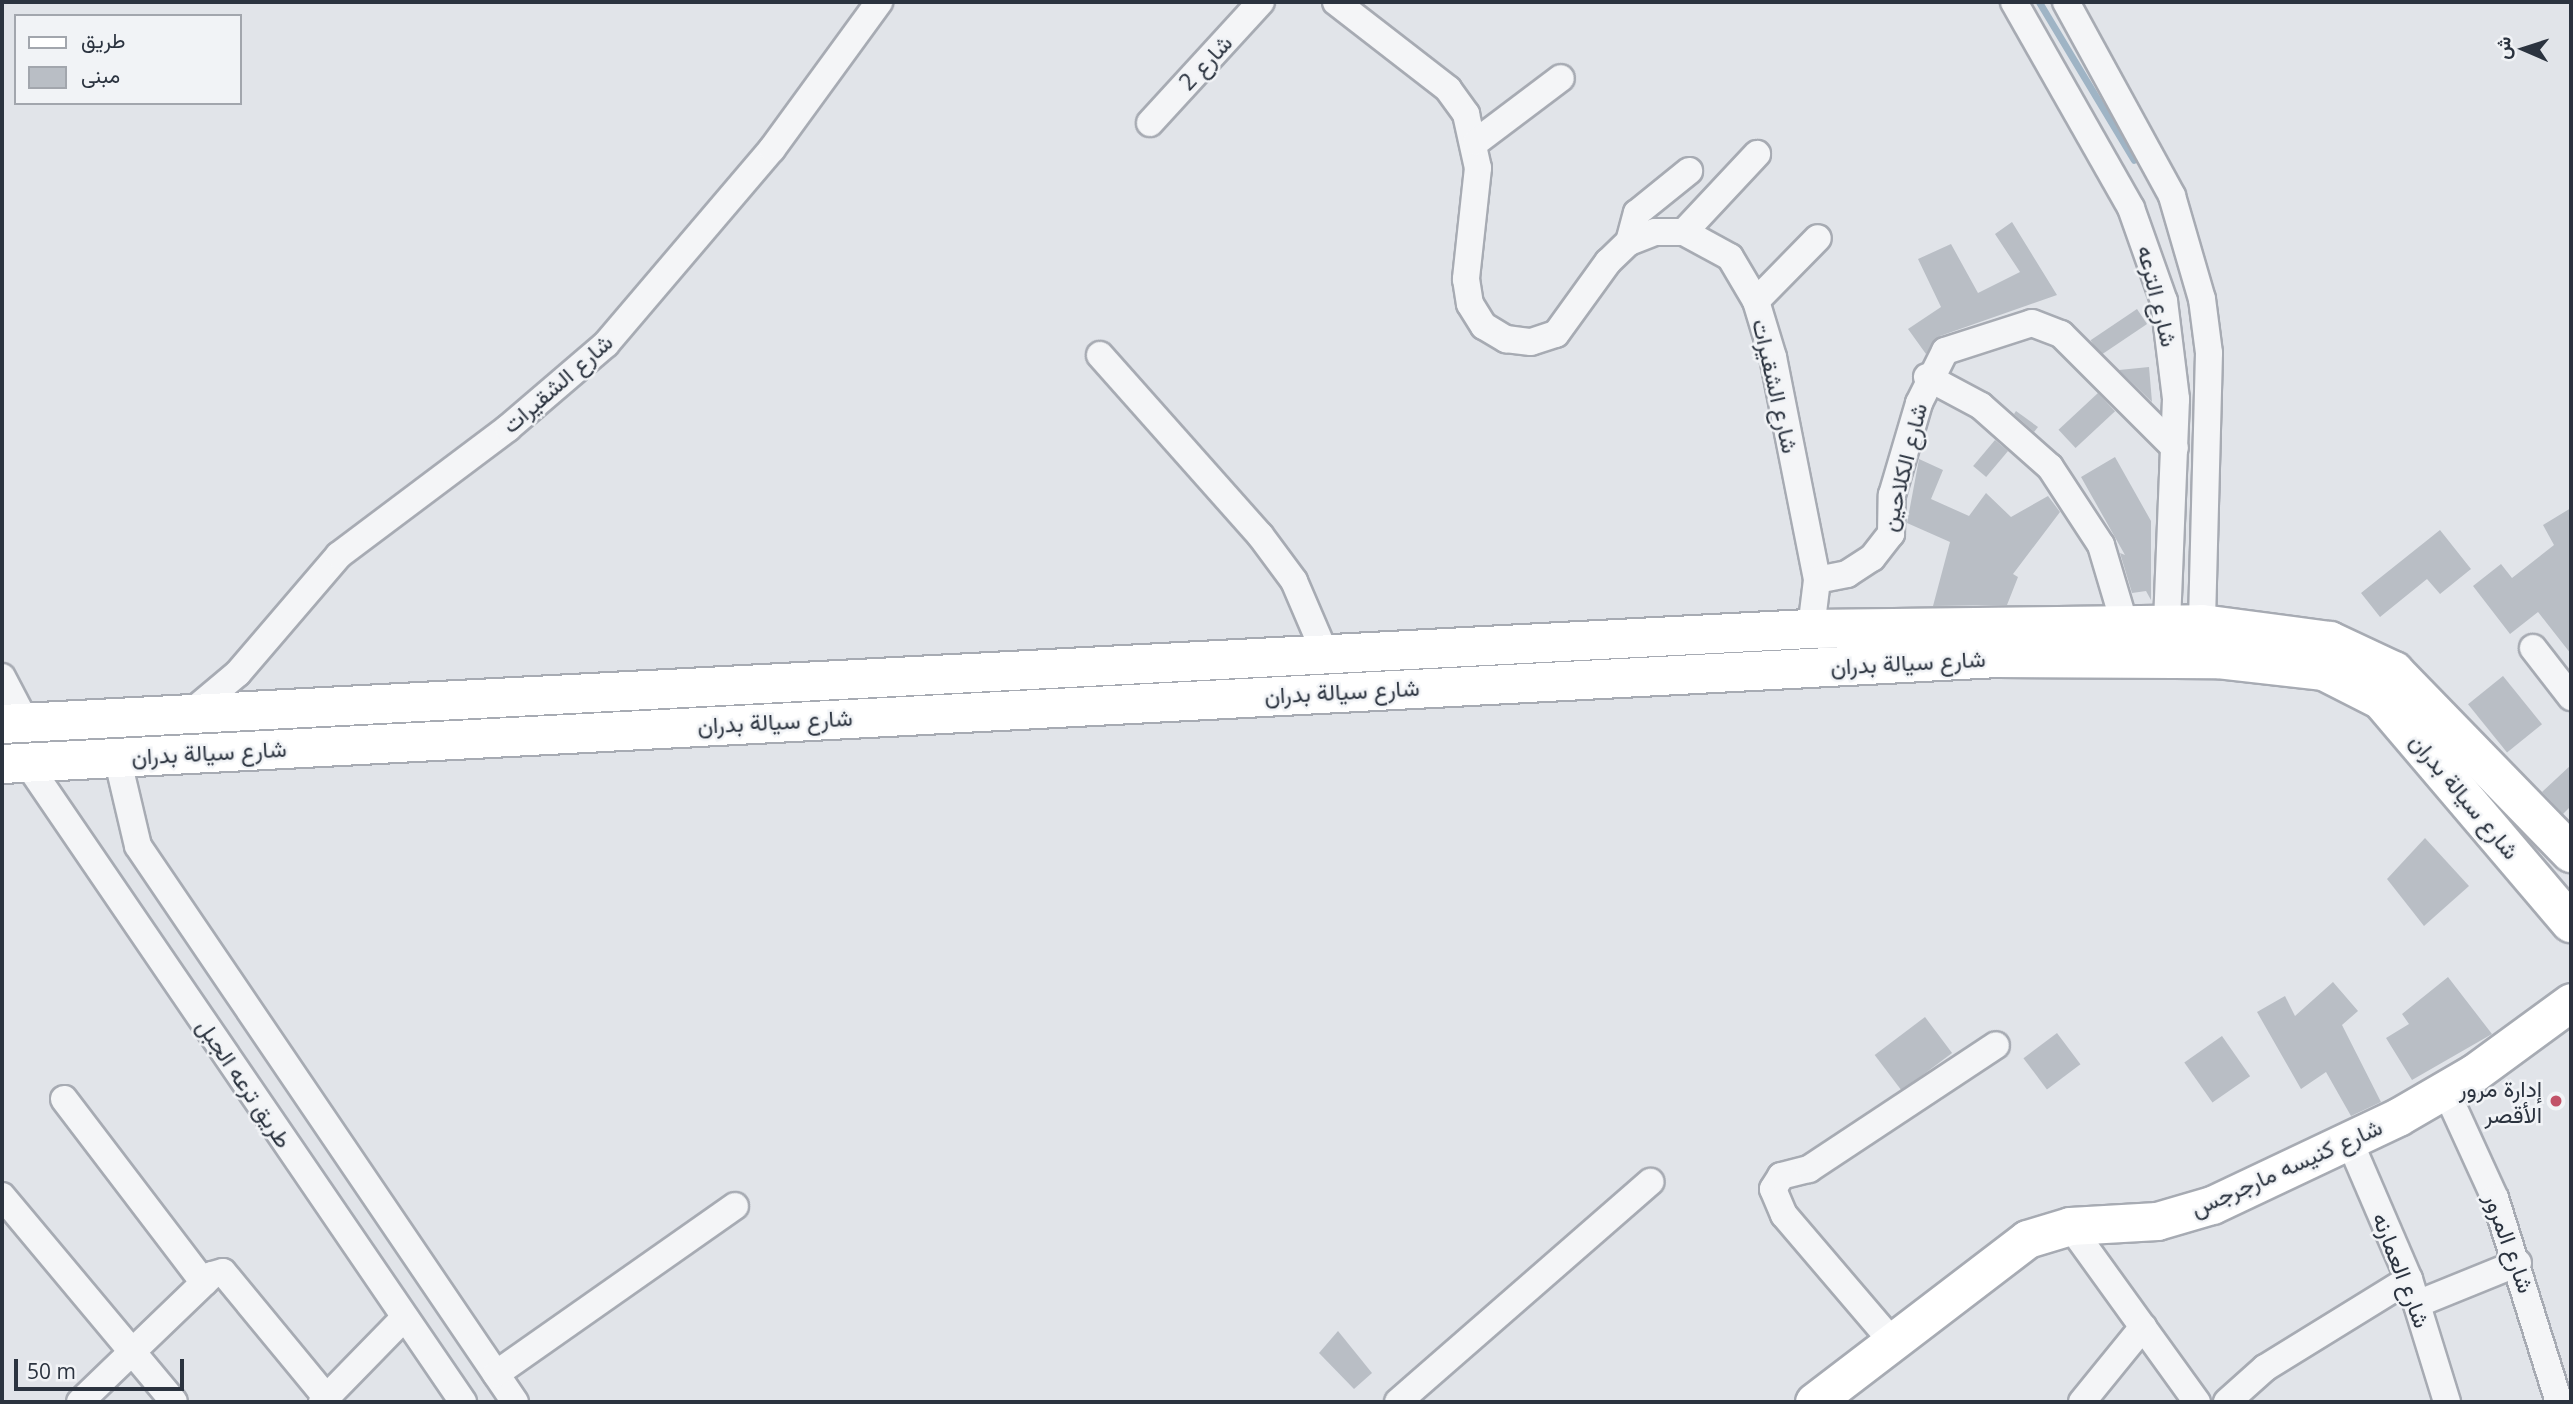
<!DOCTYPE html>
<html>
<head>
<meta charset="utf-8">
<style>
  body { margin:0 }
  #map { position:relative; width:2573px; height:1404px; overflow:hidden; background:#e1e4e9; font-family:"Open Sans",Vazirmatn,sans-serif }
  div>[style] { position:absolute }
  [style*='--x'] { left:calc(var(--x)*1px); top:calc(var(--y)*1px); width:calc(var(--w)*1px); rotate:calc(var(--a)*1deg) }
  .stream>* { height:7px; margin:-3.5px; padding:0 3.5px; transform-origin:3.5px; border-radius:3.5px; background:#9fb4c5 }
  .building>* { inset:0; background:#b9bec5; transform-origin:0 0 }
  .roads { filter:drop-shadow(2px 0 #a7abb3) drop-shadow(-2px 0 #a7abb3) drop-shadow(0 2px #a7abb3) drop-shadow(0 -2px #a7abb3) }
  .street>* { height:26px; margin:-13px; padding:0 13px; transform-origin:13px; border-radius:13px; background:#f4f5f7 }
  .secondary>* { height:37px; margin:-18.5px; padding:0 18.5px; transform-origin:18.5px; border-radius:18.5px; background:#fff }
  .primary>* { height:38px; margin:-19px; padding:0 19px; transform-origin:19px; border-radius:19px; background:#fff }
  .dots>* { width:19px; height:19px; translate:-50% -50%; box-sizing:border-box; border:4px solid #f1f3f6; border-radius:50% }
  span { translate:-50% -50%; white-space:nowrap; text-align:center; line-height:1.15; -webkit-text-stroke:5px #f1f3f6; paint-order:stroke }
  .street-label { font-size:23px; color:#2b333f }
  .poi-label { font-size:23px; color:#2b333f }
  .right { translate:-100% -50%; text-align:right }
  .frame { position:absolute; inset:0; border:4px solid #2b333f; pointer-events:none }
  .legend { position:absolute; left:14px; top:14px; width:228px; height:91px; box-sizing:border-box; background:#f1f3f6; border:2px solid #a2a6ad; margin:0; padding:9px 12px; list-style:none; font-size:21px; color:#2b333f }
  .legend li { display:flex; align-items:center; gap:14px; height:35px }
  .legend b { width:35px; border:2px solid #a2a6ad }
  .north { position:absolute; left:2489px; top:14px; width:70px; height:70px; -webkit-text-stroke:5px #f1f3f6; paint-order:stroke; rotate:273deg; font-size:19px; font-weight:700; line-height:28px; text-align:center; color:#2b333f }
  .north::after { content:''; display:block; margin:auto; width:24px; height:32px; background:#2b333f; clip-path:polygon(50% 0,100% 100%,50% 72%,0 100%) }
  .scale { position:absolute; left:14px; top:1359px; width:170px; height:32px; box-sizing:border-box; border:4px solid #2b333f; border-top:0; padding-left:9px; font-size:21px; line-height:24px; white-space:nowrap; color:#2b333f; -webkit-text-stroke:5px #f1f3f6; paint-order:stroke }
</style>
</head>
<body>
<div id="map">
  <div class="stream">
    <div style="--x:2039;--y:2;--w:184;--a:59"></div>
  </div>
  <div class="building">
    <div style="clip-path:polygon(2012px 222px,2057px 295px,1940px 336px,1926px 354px,1908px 329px,1941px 307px,1918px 259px,1951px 244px,1978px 293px,2020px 272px,1995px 234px)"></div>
    <div style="left:2137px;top:309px;width:18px;height:56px;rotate:56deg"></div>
    <div style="clip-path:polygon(2149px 367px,2152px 402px,2119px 370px)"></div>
    <div style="left:2098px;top:393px;width:25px;height:54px;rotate:47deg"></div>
    <div style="clip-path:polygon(2016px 411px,2038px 427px,2034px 432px,2014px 414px)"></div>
    <div style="left:1995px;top:440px;width:17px;height:34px;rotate:40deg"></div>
    <div style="clip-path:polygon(2115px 457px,2151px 521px,2151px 600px,2146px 591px,2132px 593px,2120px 553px,2125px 555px,2081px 477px)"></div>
    <div style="clip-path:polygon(1919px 459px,1943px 470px,1931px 499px,1969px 516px,1986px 493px,2011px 517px,2048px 496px,2060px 512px,2013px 574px,2018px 577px,2007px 605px,1933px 606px,1950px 542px,1907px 523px)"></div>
    <div style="clip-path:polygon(2571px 508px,2571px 654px,2538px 612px,2510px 634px,2473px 586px,2501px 564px,2512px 578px,2554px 545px,2543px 525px)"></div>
    <div style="clip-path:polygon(2440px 530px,2471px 569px,2440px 594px,2427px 579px,2380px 617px,2361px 593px)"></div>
    <div style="left:2503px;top:676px;width:62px;height:45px;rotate:51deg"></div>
    <div style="clip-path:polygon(2571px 765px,2571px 806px,2563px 814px,2542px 792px)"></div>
    <div style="clip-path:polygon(2425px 838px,2469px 886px,2424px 926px,2387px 879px)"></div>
    <div style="clip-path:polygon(2448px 977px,2492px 1034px,2412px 1080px,2386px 1038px,2409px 1024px,2402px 1014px)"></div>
    <div style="clip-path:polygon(2333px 982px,2358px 1011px,2342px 1025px,2381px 1102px,2351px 1116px,2326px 1072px,2301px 1089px,2257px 1012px,2285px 996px,2295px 1016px)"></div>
    <div style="left:1925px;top:1017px;width:45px;height:63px;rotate:53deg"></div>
    <div style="left:2057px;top:1033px;width:39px;height:42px;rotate:53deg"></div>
    <div style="left:2222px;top:1036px;width:49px;height:46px;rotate:55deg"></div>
    <div style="clip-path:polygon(1338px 1331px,1372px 1373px,1354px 1389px,1319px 1353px)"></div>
  </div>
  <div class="roads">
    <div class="street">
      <div style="--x:1336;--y:2;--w:142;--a:37.8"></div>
      <div style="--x:1448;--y:89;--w:31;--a:54"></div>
      <div style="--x:1466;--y:114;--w:55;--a:77.5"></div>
      <div style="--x:1478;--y:168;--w:112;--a:96.2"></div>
      <div style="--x:1466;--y:279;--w:25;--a:81"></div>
      <div style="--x:1470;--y:304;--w:26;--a:58"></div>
      <div style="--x:1484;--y:326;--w:26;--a:31"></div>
      <div style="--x:1506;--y:339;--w:25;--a:7"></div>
      <div style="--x:1531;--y:342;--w:26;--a:-18"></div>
      <div style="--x:1556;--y:334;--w:89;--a:-54.2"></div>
      <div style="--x:1608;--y:262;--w:29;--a:-44"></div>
      <div style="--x:1629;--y:242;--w:28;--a:-21"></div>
      <div style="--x:1655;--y:232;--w:29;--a:0"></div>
      <div style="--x:1684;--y:232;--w:52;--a:28.5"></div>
      <div style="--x:1730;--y:257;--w:51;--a:59.4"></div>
      <div style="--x:1756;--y:301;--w:59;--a:73.1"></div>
      <div style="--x:1773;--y:357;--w:227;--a:78.8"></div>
      <div style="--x:1817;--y:580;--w:49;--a:97"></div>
      <div style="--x:2014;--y:2;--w:237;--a:60.4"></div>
      <div style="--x:2131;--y:208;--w:99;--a:70.5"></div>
      <div style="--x:2164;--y:301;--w:99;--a:83"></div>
      <div style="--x:2176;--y:399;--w:224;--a:92.3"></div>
      <div style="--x:2066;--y:2;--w:221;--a:61.3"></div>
      <div style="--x:2172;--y:196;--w:107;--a:73.8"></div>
      <div style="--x:2202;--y:299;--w:54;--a:82.6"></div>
      <div style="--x:2209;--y:353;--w:271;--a:91.5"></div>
      <div style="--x:1150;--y:123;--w:164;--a:-47.5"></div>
      <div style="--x:1476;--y:142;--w:106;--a:-37"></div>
      <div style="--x:1684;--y:232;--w:107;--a:-46.9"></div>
      <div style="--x:1629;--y:242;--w:30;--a:-75"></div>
      <div style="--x:1637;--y:213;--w:67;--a:-38.9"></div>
      <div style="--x:1756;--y:301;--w:88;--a:-45.5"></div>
      <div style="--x:1100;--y:355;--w:241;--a:48.4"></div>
      <div style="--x:1260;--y:535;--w:57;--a:53.5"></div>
      <div style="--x:1294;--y:581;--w:76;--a:66.8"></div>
      <div style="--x:1927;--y:377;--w:61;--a:28.2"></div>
      <div style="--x:1981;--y:406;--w:92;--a:41.5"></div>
      <div style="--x:2050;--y:467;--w:93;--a:56.8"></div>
      <div style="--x:2101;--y:545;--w:80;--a:73.4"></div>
      <div style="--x:1817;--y:580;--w:31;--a:-11"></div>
      <div style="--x:1847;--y:574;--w:30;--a:-33"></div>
      <div style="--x:1872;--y:558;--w:31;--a:-52"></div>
      <div style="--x:1891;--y:534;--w:39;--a:-89"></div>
      <div style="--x:1892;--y:495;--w:96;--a:-73.6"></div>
      <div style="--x:1919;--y:403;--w:58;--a:-63.4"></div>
      <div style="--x:1945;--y:351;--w:91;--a:-17.8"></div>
      <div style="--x:2032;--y:323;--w:31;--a:21"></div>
      <div style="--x:2061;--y:334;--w:161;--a:45"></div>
      <div style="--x:2533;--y:648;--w:62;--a:52.2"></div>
      <div style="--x:2;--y:677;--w:52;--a:62.4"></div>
      <div style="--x:188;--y:715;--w:65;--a:-40"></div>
      <div style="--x:238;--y:673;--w:155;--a:-49.4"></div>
      <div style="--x:339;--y:555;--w:211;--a:-36.9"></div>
      <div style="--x:508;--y:428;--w:129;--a:-40.6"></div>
      <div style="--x:606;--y:344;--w:256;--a:-49.6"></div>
      <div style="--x:772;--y:149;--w:182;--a:-53.9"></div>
      <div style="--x:117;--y:757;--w:91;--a:76.7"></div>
      <div style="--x:138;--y:846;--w:672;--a:55.86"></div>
      <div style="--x:27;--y:763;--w:774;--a:55.69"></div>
      <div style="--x:2445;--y:1089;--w:120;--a:65.4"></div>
      <div style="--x:2495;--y:1198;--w:214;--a:72.6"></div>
      <div style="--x:64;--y:1099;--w:231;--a:52.7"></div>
      <div style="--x:2349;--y:1140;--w:151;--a:66.7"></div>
      <div style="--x:2409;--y:1279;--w:129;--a:72.8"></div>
      <div style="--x:2;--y:1196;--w:268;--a:50.1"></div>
      <div style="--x:2070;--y:1226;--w:217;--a:54.2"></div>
      <div style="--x:2417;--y:1304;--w:109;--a:-22.1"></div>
      <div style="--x:1890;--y:1339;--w:163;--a:-130.5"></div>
      <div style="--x:1784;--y:1215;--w:28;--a:-113"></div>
      <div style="--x:1773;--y:1189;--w:15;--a:-58"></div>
      <div style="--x:1781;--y:1176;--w:29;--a:-14"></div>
      <div style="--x:1809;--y:1169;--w:224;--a:-33.5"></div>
      <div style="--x:496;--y:1374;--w:292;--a:-35.1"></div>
      <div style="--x:80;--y:1402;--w:183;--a:-43.9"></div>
      <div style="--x:212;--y:1275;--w:11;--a:-15"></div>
      <div style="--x:223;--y:1272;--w:163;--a:50.5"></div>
      <div style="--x:322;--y:1402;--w:117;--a:-45.7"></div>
      <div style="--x:1398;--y:1402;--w:335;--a:-41.1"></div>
      <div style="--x:2082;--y:1402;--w:97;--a:-50.9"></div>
      <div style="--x:2227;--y:1402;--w:51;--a:-41.8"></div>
      <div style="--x:2265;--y:1368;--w:169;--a:-31.7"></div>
    </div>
    <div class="secondary">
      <div style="--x:1814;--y:1402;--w:268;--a:-37.4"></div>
      <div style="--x:2027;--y:1239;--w:45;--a:-16.8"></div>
      <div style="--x:2070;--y:1226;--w:87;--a:-3.3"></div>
      <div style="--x:2157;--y:1221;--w:57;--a:-16.2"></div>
      <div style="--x:2212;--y:1205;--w:206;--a:-25.3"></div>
      <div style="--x:2398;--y:1117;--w:88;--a:-30.1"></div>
      <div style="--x:2474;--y:1073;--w:120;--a:-36.2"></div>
    </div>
    <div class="primary">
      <div style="--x:2;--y:724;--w:1811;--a:-3.01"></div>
      <div style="--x:1811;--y:629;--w:391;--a:-0.7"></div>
      <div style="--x:2202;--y:624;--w:129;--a:7.6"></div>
      <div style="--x:2330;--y:641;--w:71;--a:25.1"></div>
      <div style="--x:2394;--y:671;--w:254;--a:45.8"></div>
      <div style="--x:2;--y:764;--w:1998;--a:-3.04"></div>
      <div style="--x:1997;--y:658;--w:221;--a:0.3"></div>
      <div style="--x:2218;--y:659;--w:107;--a:6.5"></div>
      <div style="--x:2324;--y:671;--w:64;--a:27"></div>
      <div style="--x:2381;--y:700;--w:293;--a:49.6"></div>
    </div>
  </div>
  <div class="dots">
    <div style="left:2556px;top:1101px;background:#c25268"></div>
  </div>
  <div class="street-label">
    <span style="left:1205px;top:62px;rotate:-47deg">شارع 2</span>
    <span style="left:2158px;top:296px;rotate:76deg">شارع الترعه</span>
    <span style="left:557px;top:383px;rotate:-41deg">شارع الشقيرات</span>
    <span style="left:1776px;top:386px;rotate:77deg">شارع الشقيرات</span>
    <span style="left:1903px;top:467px;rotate:-76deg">شارع الكلاحين</span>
    <span style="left:1908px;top:662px;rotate:-3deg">شارع سيالة بدران</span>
    <span style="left:1342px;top:691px;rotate:-3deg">شارع سيالة بدران</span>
    <span style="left:775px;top:721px;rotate:-3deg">شارع سيالة بدران</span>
    <span style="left:209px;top:752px;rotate:-3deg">شارع سيالة بدران</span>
    <span style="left:2465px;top:796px;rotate:50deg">شارع سيالة بدران</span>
    <span style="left:245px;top:1083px;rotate:56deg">طريق ترعه الجبل</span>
    <span style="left:2286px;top:1167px;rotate:-24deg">شارع كنيسه مارجرجس</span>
    <span style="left:2510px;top:1243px;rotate:70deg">شارع المرور</span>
    <span style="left:2402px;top:1270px;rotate:69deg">شارع العمارنه</span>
  </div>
  <div class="poi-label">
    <span class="right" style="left:2542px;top:1101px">إدارة مرور<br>الأقصر</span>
  </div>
  <div class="frame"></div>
  <ul class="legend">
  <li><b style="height:9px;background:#fff"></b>طريق</li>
  <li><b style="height:19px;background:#b9bec5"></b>مبنى</li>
  </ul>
  <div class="north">ش</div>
  <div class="scale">50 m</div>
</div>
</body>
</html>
